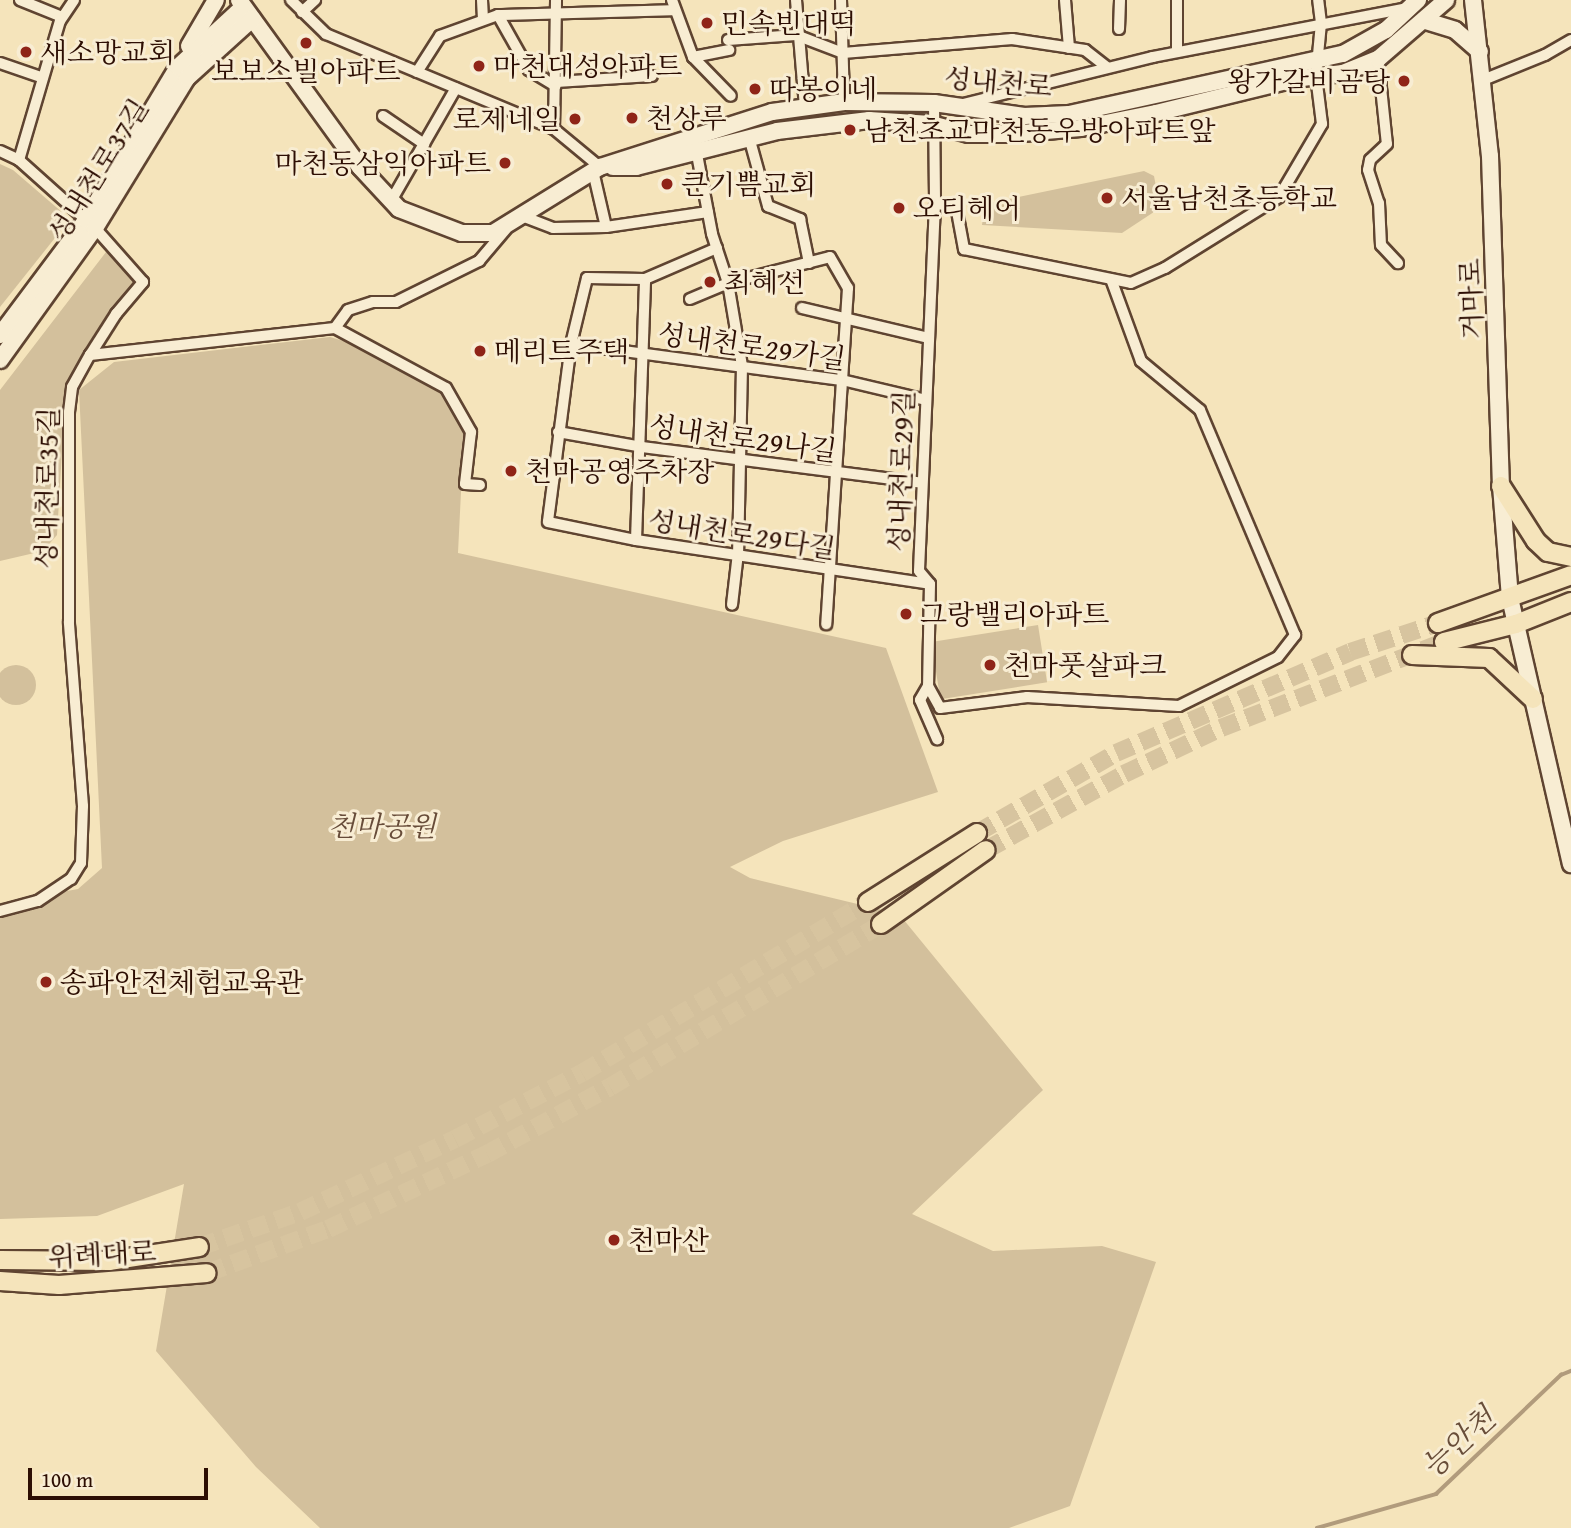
<!DOCTYPE html>
<html>
<head>
<meta charset="utf-8">
<style>
  body { margin:0 }
  #map { position:relative; width:1571px; height:1528px; overflow:hidden; background:#f5e4bb; font-family:"Gentium Book Plus","Noto Serif KR",serif }
  div>[style] { position:absolute }
  [style*='--x'] { left:calc(var(--x)*1px); top:calc(var(--y)*1px); width:calc(var(--w)*1px); rotate:calc(var(--a)*1deg) }
  .green>* { inset:0; background:#d3c09c; transform-origin:0 0 }
  .round { border-radius:50% }
  .stream>* { height:3.5px; margin:-1.75px; padding:0 1.75px; transform-origin:1.75px; border-radius:1.75px; background:#b19b7c }
  .primary-tunnel>* { height:18px; margin-top:-9px; transform-origin:0; background:repeating-linear-gradient(90deg,#d7c49f 0 18px,transparent 0 27px) }
  .roads { filter:drop-shadow(2px 0 #5f4431) drop-shadow(-2px 0 #5f4431) drop-shadow(0 2px #5f4431) drop-shadow(0 -2px #5f4431) }
  .street>* { height:10px; margin:-5px; padding:0 5px; transform-origin:5px; border-radius:5px; background:#f8edd3 }
  .secondary>* { height:16px; margin:-8px; padding:0 8px; transform-origin:8px; border-radius:8px; background:#f8edd3 }
  .primary>* { height:18px; margin:-9px; padding:0 9px; transform-origin:9px; border-radius:9px; background:#f5e4bb }
  .dots>* { width:19px; height:19px; translate:-50% -50%; box-sizing:border-box; border:4px solid #f8edd3; border-radius:50% }
  span { translate:-50% -50%; white-space:nowrap; text-align:center; line-height:1.15; -webkit-text-stroke:6px #f8edd3; paint-order:stroke }
  .poi-label { font-size:28px; color:#2d0e03 }
  .left { translate:0 -50%; text-align:left }
  .right { translate:-100% -50%; text-align:right }
  .street-label { font-size:28px; color:#2d0e03 }
  .park-label { font-size:28px; color:#674c39; font-style:italic }
  .water-label { font-size:30px; color:#684d39; font-style:italic }
  .scale { position:absolute; left:28px; top:1468px; width:180px; height:32px; box-sizing:border-box; border:4px solid #2d0e03; border-top:0; padding-left:9px; font-size:21px; line-height:24px; white-space:nowrap; color:#2d0e03; -webkit-text-stroke:5px #f8edd3; paint-order:stroke }
</style>
</head>
<body>
<div id="map">
  <div class="green">
    <div style="clip-path:polygon(0 164px,13px 170px,70px 219px,0 307px)"></div>
    <div style="clip-path:polygon(1144px 171px,1154px 176px,1160px 208px,1122px 233px,982px 225px,985px 204px)"></div>
    <div style="clip-path:polygon(106px 252px,137px 281px,111px 311px,66px 384px,57px 535px,43px 551px,0 561px,0 390px)"></div>
    <div style="clip-path:polygon(330px 337px,354px 344px,440px 391px,464px 431px,458px 553px,886px 648px,938px 792px,783px 841px,730px 867px,750px 878px,899px 914px,1043px 1090px,912px 1214px,993px 1251px,1102px 1246px,1156px 1262px,1070px 1506px,1009px 1528px,320px 1528px,256px 1467px,156px 1351px,184px 1184px,97px 1216px,0 1219px,0 903px,78px 889px,102px 868px,79px 390px,114px 362px)"></div>
    <div style="left:1038px;top:625px;width:58px;height:108px;rotate:81deg"></div>
    <div class="round" style="left:-4px;top:665px;width:40px;height:40px"></div>
  </div>
  <div class="stream">
    <div style="--x:1317;--y:1528;--w:124;--a:-15.9"></div>
    <div style="--x:1436;--y:1494;--w:173;--a:-43.6"></div>
    <div style="--x:1561;--y:1375;--w:11;--a:-22"></div>
  </div>
  <div class="primary-tunnel">
    <div style="--x:977;--y:833;--w:160;--a:-29.9"></div>
    <div style="--x:1116;--y:753;--w:255;--a:-23.3"></div>
    <div style="--x:1350;--y:652;--w:93;--a:-18.2"></div>
    <div style="--x:986;--y:850;--w:158;--a:-28.8"></div>
    <div style="--x:1124;--y:774;--w:107;--a:-25.4"></div>
    <div style="--x:1221;--y:728;--w:239;--a:-21.1"></div>
    <div style="--x:199;--y:1247;--w:107;--a:-19.1"></div>
    <div style="--x:300;--y:1212;--w:171;--a:-25.2"></div>
    <div style="--x:455;--y:1139;--w:143;--a:-27.5"></div>
    <div style="--x:582;--y:1073;--w:333;--a:-30.9"></div>
    <div style="--x:207;--y:1273;--w:129;--a:-20"></div>
    <div style="--x:328;--y:1229;--w:176;--a:-25.3"></div>
    <div style="--x:487;--y:1154;--w:140;--a:-28.6"></div>
    <div style="--x:610;--y:1087;--w:316;--a:-31"></div>
  </div>
  <div class="roads">
    <div class="street">
      <div style="--x:20;--y:0;--w:45;--a:22"></div>
      <div style="--x:291;--y:0;--w:49;--a:44.2"></div>
      <div style="--x:326;--y:34;--w:247;--a:22.6"></div>
      <div style="--x:554;--y:129;--w:60;--a:39.6"></div>
      <div style="--x:482;--y:0;--w:19;--a:87"></div>
      <div style="--x:672;--y:0;--w:61;--a:69.8"></div>
      <div style="--x:693;--y:57;--w:54;--a:45.7"></div>
      <div style="--x:796;--y:0;--w:107;--a:85.2"></div>
      <div style="--x:841;--y:0;--w:102;--a:88.3"></div>
      <div style="--x:1065;--y:0;--w:48;--a:85.2"></div>
      <div style="--x:1177;--y:0;--w:52;--a:90"></div>
      <div style="--x:302;--y:12;--w:18;--a:-43"></div>
      <div style="--x:498;--y:15;--w:63;--a:60.6"></div>
      <div style="--x:529;--y:70;--w:31;--a:31"></div>
      <div style="--x:1119;--y:29;--w:29;--a:-88"></div>
      <div style="--x:728;--y:40;--w:68;--a:-4.2"></div>
      <div style="--x:796;--y:35;--w:50;--a:21"></div>
      <div style="--x:843;--y:53;--w:170;--a:-4.7"></div>
      <div style="--x:1012;--y:39;--w:74;--a:8.6"></div>
      <div style="--x:1085;--y:50;--w:28;--a:38"></div>
      <div style="--x:693;--y:57;--w:37;--a:-11"></div>
      <div style="--x:1378;--y:59;--w:85;--a:84"></div>
      <div style="--x:1387;--y:144;--w:23;--a:137"></div>
      <div style="--x:1370;--y:160;--w:10;--a:101"></div>
      <div style="--x:1368;--y:170;--w:35;--a:72"></div>
      <div style="--x:1379;--y:203;--w:42;--a:87.3"></div>
      <div style="--x:1381;--y:245;--w:25;--a:47"></div>
      <div style="--x:0;--y:63;--w:43;--a:18.9"></div>
      <div style="--x:417;--y:72;--w:43;--a:-57.4"></div>
      <div style="--x:440;--y:36;--w:62;--a:-19.9"></div>
      <div style="--x:498;--y:15;--w:177;--a:-1.6"></div>
      <div style="--x:1483;--y:80;--w:67;--a:-22"></div>
      <div style="--x:1545;--y:55;--w:30;--a:-30"></div>
      <div style="--x:556;--y:82;--w:96;--a:-3.6"></div>
      <div style="--x:934;--y:103;--w:101;--a:89.4"></div>
      <div style="--x:935;--y:204;--w:367;--a:92.5"></div>
      <div style="--x:919;--y:571;--w:17;--a:50"></div>
      <div style="--x:930;--y:584;--w:102;--a:91.1"></div>
      <div style="--x:928;--y:686;--w:16;--a:120"></div>
      <div style="--x:920;--y:700;--w:43;--a:66.4"></div>
      <div style="--x:963;--y:104;--w:196;--a:-13.9"></div>
      <div style="--x:1153;--y:57;--w:260;--a:-10.9"></div>
      <div style="--x:383;--y:116;--w:50;--a:34.3"></div>
      <div style="--x:554;--y:129;--w:129;--a:-89.1"></div>
      <div style="--x:749;--y:137;--w:72;--a:74.6"></div>
      <div style="--x:768;--y:206;--w:35;--a:22"></div>
      <div style="--x:800;--y:219;--w:45;--a:78.4"></div>
      <div style="--x:696;--y:149;--w:86;--a:79.3"></div>
      <div style="--x:712;--y:234;--w:52;--a:71.9"></div>
      <div style="--x:728;--y:283;--w:84;--a:80.4"></div>
      <div style="--x:742;--y:366;--w:187;--a:91.2"></div>
      <div style="--x:738;--y:553;--w:52;--a:96.6"></div>
      <div style="--x:0;--y:151;--w:21;--a:25"></div>
      <div style="--x:19;--y:160;--w:90;--a:41.8"></div>
      <div style="--x:19;--y:160;--w:145;--a:-73.6"></div>
      <div style="--x:60;--y:21;--w:25;--a:-56"></div>
      <div style="--x:593;--y:171;--w:57;--a:76.9"></div>
      <div style="--x:391;--y:201;--w:130;--a:-60.1"></div>
      <div style="--x:935;--y:204;--w:21;--a:5"></div>
      <div style="--x:956;--y:206;--w:44;--a:79.5"></div>
      <div style="--x:964;--y:249;--w:170;--a:11.5"></div>
      <div style="--x:1131;--y:283;--w:37;--a:-24"></div>
      <div style="--x:1165;--y:268;--w:134;--a:-31.9"></div>
      <div style="--x:1279;--y:197;--w:85;--a:-59.5"></div>
      <div style="--x:1322;--y:124;--w:48;--a:-97.1"></div>
      <div style="--x:1316;--y:76;--w:53;--a:-84.6"></div>
      <div style="--x:1321;--y:23;--w:23;--a:-97"></div>
      <div style="--x:522;--y:216;--w:33;--a:21"></div>
      <div style="--x:553;--y:228;--w:53;--a:-1.1"></div>
      <div style="--x:606;--y:227;--w:103;--a:-8.4"></div>
      <div style="--x:717;--y:248;--w:78;--a:156.7"></div>
      <div style="--x:645;--y:279;--w:58;--a:-179"></div>
      <div style="--x:587;--y:278;--w:68;--a:103.6"></div>
      <div style="--x:571;--y:344;--w:179;--a:97.4"></div>
      <div style="--x:548;--y:522;--w:90;--a:11.6"></div>
      <div style="--x:636;--y:540;--w:297;--a:8.5"></div>
      <div style="--x:690;--y:299;--w:41;--a:-22.8"></div>
      <div style="--x:728;--y:283;--w:105;--a:-14.3"></div>
      <div style="--x:830;--y:257;--w:36;--a:60"></div>
      <div style="--x:848;--y:288;--w:337;--a:93.7"></div>
      <div style="--x:802;--y:308;--w:130;--a:13.3"></div>
      <div style="--x:335;--y:328;--w:126;--a:28.4"></div>
      <div style="--x:446;--y:388;--w:51;--a:60.4"></div>
      <div style="--x:471;--y:432;--w:52;--a:96.6"></div>
      <div style="--x:465;--y:484;--w:15;--a:4"></div>
      <div style="--x:571;--y:344;--w:273;--a:7.6"></div>
      <div style="--x:842;--y:380;--w:86;--a:13.4"></div>
      <div style="--x:90;--y:355;--w:246;--a:-6.3"></div>
      <div style="--x:335;--y:328;--w:22;--a:-54"></div>
      <div style="--x:348;--y:310;--w:26;--a:-18"></div>
      <div style="--x:373;--y:302;--w:23;--a:0"></div>
      <div style="--x:396;--y:302;--w:93;--a:-26.3"></div>
      <div style="--x:479;--y:261;--w:42;--a:-49.8"></div>
      <div style="--x:558;--y:432;--w:85;--a:10.1"></div>
      <div style="--x:642;--y:447;--w:282;--a:7.3"></div>
      <div style="--x:636;--y:540;--w:261;--a:-88"></div>
      <div style="--x:928;--y:686;--w:25;--a:61"></div>
      <div style="--x:940;--y:708;--w:88;--a:-7.2"></div>
      <div style="--x:1027;--y:697;--w:152;--a:3.4"></div>
      <div style="--x:1179;--y:706;--w:110;--a:-26.3"></div>
      <div style="--x:1278;--y:657;--w:28;--a:-52"></div>
      <div style="--x:1295;--y:635;--w:244;--a:-112.9"></div>
      <div style="--x:1200;--y:410;--w:77;--a:-140.3"></div>
      <div style="--x:1141;--y:361;--w:87;--a:-110.1"></div>
      <div style="--x:0;--y:911;--w:39;--a:-15"></div>
      <div style="--x:38;--y:901;--w:40;--a:-34"></div>
      <div style="--x:71;--y:879;--w:19;--a:-58"></div>
      <div style="--x:81;--y:863;--w:57;--a:-88"></div>
      <div style="--x:83;--y:806;--w:185;--a:-94.4"></div>
      <div style="--x:69;--y:622;--w:210;--a:-90"></div>
      <div style="--x:69;--y:412;--w:25;--a:-83"></div>
      <div style="--x:72;--y:387;--w:37;--a:-61"></div>
      <div style="--x:90;--y:355;--w:49;--a:-57.6"></div>
      <div style="--x:116;--y:314;--w:42;--a:-49.8"></div>
      <div style="--x:143;--y:282;--w:72;--a:-131.6"></div>
    </div>
    <div class="secondary">
      <div style="--x:239;--y:0;--w:206;--a:54.1"></div>
      <div style="--x:360;--y:167;--w:57;--a:47.1"></div>
      <div style="--x:399;--y:209;--w:67;--a:20.9"></div>
      <div style="--x:462;--y:233;--w:31;--a:0"></div>
      <div style="--x:493;--y:233;--w:126;--a:-31.7"></div>
      <div style="--x:600;--y:167;--w:181;--a:-17.7"></div>
      <div style="--x:772;--y:112;--w:73;--a:-7.9"></div>
      <div style="--x:844;--y:102;--w:90;--a:0.6"></div>
      <div style="--x:934;--y:103;--w:91;--a:8.2"></div>
      <div style="--x:1024;--y:116;--w:45;--a:-2.5"></div>
      <div style="--x:1069;--y:114;--w:280;--a:-12.4"></div>
      <div style="--x:1343;--y:54;--w:49;--a:-29.2"></div>
      <div style="--x:1386;--y:30;--w:44;--a:-43.2"></div>
      <div style="--x:1473;--y:0;--w:157;--a:83.8"></div>
      <div style="--x:1490;--y:156;--w:330;--a:88.1"></div>
      <div style="--x:1501;--y:486;--w:112;--a:85.4"></div>
      <div style="--x:1510;--y:598;--w:273;--a:77.1"></div>
      <div style="--x:1426;--y:21;--w:30;--a:17"></div>
      <div style="--x:1455;--y:30;--w:33;--a:41"></div>
      <div style="--x:189;--y:46;--w:53;--a:-59.6"></div>
      <div style="--x:613;--y:167;--w:23;--a:0"></div>
      <div style="--x:636;--y:167;--w:146;--a:-14.3"></div>
      <div style="--x:777;--y:131;--w:93;--a:-6.8"></div>
      <div style="--x:869;--y:120;--w:62;--a:3.7"></div>
      <div style="--x:931;--y:124;--w:39;--a:15"></div>
      <div style="--x:969;--y:134;--w:42;--a:0"></div>
      <div style="--x:1011;--y:134;--w:70;--a:-4.9"></div>
      <div style="--x:1081;--y:128;--w:76;--a:-11.3"></div>
      <div style="--x:1156;--y:113;--w:142;--a:-13.8"></div>
      <div style="--x:1294;--y:79;--w:49;--a:-7"></div>
      <div style="--x:1343;--y:73;--w:38;--a:-22"></div>
      <div style="--x:1378;--y:59;--w:90;--a:-40.9"></div>
      <div style="--x:0;--y:335;--w:144;--a:-53.2"></div>
      <div style="--x:86;--y:220;--w:179;--a:-59"></div>
      <div style="--x:178;--y:67;--w:88;--a:-42.7"></div>
      <div style="--x:0;--y:360;--w:163;--a:-54.3"></div>
      <div style="--x:95;--y:228;--w:176;--a:-58.5"></div>
      <div style="--x:187;--y:78;--w:88;--a:-42.2"></div>
    </div>
    <div class="primary">
      <div style="--x:1501;--y:486;--w:65;--a:57.5"></div>
      <div style="--x:1536;--y:541;--w:16;--a:43"></div>
      <div style="--x:1548;--y:552;--w:24;--a:12"></div>
      <div style="--x:1438;--y:623;--w:141;--a:-19.8"></div>
      <div style="--x:1444;--y:642;--w:74;--a:-14"></div>
      <div style="--x:1516;--y:624;--w:59;--a:-21.8"></div>
      <div style="--x:1412;--y:655;--w:77;--a:2.2"></div>
      <div style="--x:1489;--y:658;--w:60;--a:43"></div>
      <div style="--x:868;--y:902;--w:129;--a:-32.3"></div>
      <div style="--x:881;--y:924;--w:128;--a:-35.2"></div>
      <div style="--x:0;--y:1260;--w:109;--a:0.5"></div>
      <div style="--x:109;--y:1261;--w:91;--a:-8.8"></div>
      <div style="--x:0;--y:1281;--w:59;--a:3.9"></div>
      <div style="--x:59;--y:1285;--w:148;--a:-4.6"></div>
    </div>
  </div>
  <div class="dots">
    <div style="left:707px;top:23px;background:#8f2418"></div>
    <div style="left:306px;top:43px;background:#8f2418"></div>
    <div style="left:26px;top:52px;background:#8f2418"></div>
    <div style="left:479px;top:66px;background:#8f2418"></div>
    <div style="left:1404px;top:81px;background:#8f2418"></div>
    <div style="left:755px;top:89px;background:#8f2418"></div>
    <div style="left:632px;top:118px;background:#8f2418"></div>
    <div style="left:575px;top:119px;background:#8f2418"></div>
    <div style="left:850px;top:130px;background:#8f2418"></div>
    <div style="left:505px;top:163px;background:#8f2418"></div>
    <div style="left:667px;top:184px;background:#8f2418"></div>
    <div style="left:1107px;top:198px;background:#8f2418"></div>
    <div style="left:899px;top:208px;background:#8f2418"></div>
    <div style="left:710px;top:282px;background:#8f2418"></div>
    <div style="left:480px;top:351px;background:#8f2418"></div>
    <div style="left:511px;top:471px;background:#8f2418"></div>
    <div style="left:906px;top:614px;background:#8f2418"></div>
    <div style="left:990px;top:665px;background:#8f2418"></div>
    <div style="left:46px;top:982px;background:#8f2418"></div>
    <div style="left:614px;top:1240px;background:#8f2418"></div>
  </div>
  <div class="poi-label">
    <span class="left" style="left:721px;top:23px">민속빈대떡</span>
    <span class="left" style="left:40px;top:52px">새소망교회</span>
    <span class="left" style="left:493px;top:66px">마천대성아파트</span>
    <span style="left:306px;top:71px">보보스빌아파트</span>
    <span class="right" style="left:1390px;top:81px">왕가갈비곰탕</span>
    <span class="left" style="left:769px;top:89px">따봉이네</span>
    <span class="left" style="left:646px;top:118px">천상루</span>
    <span class="right" style="left:561px;top:119px">로제네일</span>
    <span class="left" style="left:864px;top:130px">남천초교마천동우방아파트앞</span>
    <span class="right" style="left:491px;top:163px">마천동삼익아파트</span>
    <span class="left" style="left:681px;top:184px">큰기쁨교회</span>
    <span class="left" style="left:1121px;top:198px">서울남천초등학교</span>
    <span class="left" style="left:913px;top:208px">오티헤어</span>
    <span class="left" style="left:724px;top:282px">최혜선</span>
    <span class="left" style="left:494px;top:351px">메리트주택</span>
    <span class="left" style="left:525px;top:471px">천마공영주차장</span>
    <span class="left" style="left:920px;top:614px">그랑밸리아파트</span>
    <span class="left" style="left:1004px;top:665px">천마풋살파크</span>
    <span class="left" style="left:60px;top:982px">송파안전체험교육관</span>
    <span class="left" style="left:628px;top:1240px">천마산</span>
  </div>
  <div class="street-label">
    <span style="left:998px;top:82px;rotate:5deg">성내천로</span>
    <span style="left:98px;top:170px;rotate:-58deg">성내천로37길</span>
    <span style="left:1471px;top:299px;rotate:-92deg">거마로</span>
    <span style="left:752px;top:346px;rotate:8deg">성내천로29가길</span>
    <span style="left:743px;top:438px;rotate:8deg">성내천로29나길</span>
    <span style="left:901px;top:471px;rotate:-88deg">성내천로29길</span>
    <span style="left:47px;top:488px;rotate:-89deg">성내천로35길</span>
    <span style="left:742px;top:534px;rotate:9deg">성내천로29다길</span>
    <span style="left:102px;top:1254px;rotate:-3deg">위례대로</span>
  </div>
  <div class="park-label">
    <span style="left:382px;top:826px">천마공원</span>
  </div>
  <div class="water-label">
    <span style="left:1458px;top:1442px;rotate:-42deg">능안천</span>
  </div>
  <div class="scale">100 m</div>
</div>
</body>
</html>
